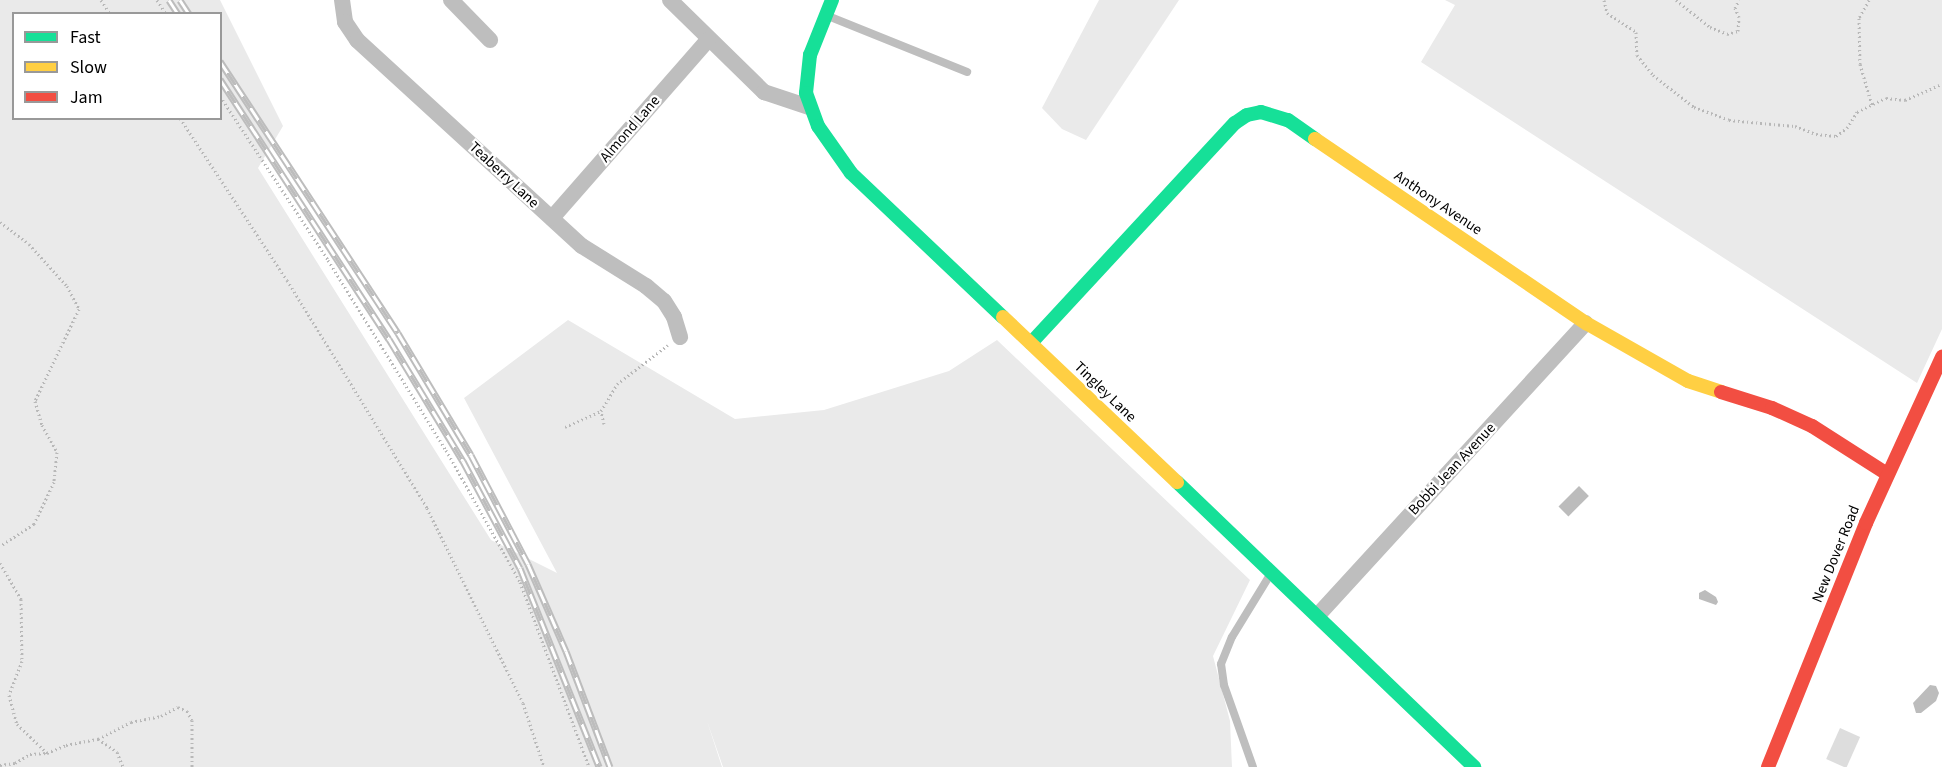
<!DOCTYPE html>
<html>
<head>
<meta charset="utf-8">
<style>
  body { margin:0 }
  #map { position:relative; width:1942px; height:767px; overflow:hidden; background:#fff; font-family:"Source Sans 3",sans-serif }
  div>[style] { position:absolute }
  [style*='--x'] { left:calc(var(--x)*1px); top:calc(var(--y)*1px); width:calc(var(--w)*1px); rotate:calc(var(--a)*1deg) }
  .green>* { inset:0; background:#eaeaea }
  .water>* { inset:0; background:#bcbcbc; transform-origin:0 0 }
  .building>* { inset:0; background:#ddd; transform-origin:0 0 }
  .path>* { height:3px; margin-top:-1.5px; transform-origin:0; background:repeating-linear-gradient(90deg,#b8b8b8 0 1.5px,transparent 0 4.5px) }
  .lane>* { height:8px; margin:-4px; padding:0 4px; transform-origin:4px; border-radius:4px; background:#bebebe }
  .street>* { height:16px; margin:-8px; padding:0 8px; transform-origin:8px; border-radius:8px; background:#bebebe }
  .fast>* { height:14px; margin:-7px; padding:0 7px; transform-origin:7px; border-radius:7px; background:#16e098 }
  .slow>* { height:14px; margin:-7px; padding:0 7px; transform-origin:7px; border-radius:7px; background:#ffcf43 }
  .jam>* { height:14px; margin:-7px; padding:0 7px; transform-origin:7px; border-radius:7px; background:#f24e42 }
  .rail>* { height:7px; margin-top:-3.5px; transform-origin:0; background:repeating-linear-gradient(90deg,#fff 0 14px,#bdbdbd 0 28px); box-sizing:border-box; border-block:2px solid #bdbdbd }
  span { translate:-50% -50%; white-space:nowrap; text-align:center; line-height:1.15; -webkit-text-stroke:4.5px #fff; paint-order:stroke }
  .street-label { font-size:15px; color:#000 }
  .legend { position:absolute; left:12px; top:12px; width:210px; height:108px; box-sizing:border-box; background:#fff; border:2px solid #999; margin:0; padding:8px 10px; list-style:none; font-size:18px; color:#000 }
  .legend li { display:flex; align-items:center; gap:12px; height:30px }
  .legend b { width:30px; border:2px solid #999 }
</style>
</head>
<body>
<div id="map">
  <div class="green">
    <div style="clip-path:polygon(evenodd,0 0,220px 0,283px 126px,258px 168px,491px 540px,557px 573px,464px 398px,568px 320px,735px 419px,824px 410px,949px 371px,997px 340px,1250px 580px,1213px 656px,1230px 721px,1232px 767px,723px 767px,707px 721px,722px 767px,0 767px,0 0,14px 14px,220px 14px,220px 118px,14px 118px,14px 14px)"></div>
    <div style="clip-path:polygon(1099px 0,1179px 0,1086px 140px,1062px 129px,1042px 108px)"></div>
    <div style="clip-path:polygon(1445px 0,1942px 0,1942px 329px,1917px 383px,1421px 62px,1455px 5px)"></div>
  </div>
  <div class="water">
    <div style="left:1579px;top:486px;width:14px;height:29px;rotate:45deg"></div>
    <div style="clip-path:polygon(1705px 590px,1716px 597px,1718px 602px,1716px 605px,1699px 599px,1699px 593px)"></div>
    <div style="clip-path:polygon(1930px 685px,1936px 686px,1939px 693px,1936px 701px,1921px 713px,1916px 713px,1913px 703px)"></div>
  </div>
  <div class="building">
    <div style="left:1840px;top:728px;width:22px;height:34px;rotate:24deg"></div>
  </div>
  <div class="path">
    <div style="--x:101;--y:0;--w:17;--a:57"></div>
    <div style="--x:157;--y:0;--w:17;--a:57"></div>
    <div style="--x:1604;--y:0;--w:13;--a:77"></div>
    <div style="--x:1607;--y:13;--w:35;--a:33"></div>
    <div style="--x:1636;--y:32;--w:23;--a:88"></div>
    <div style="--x:1637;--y:55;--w:26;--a:51"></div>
    <div style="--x:1653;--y:75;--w:52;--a:38"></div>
    <div style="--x:1694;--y:107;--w:37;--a:20"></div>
    <div style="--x:1729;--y:120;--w:66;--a:5.2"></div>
    <div style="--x:1795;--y:126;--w:22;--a:21"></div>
    <div style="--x:1816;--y:134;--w:20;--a:6"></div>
    <div style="--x:1836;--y:136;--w:14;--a:-36"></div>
    <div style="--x:1847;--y:128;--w:19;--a:-58"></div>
    <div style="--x:1857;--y:112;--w:32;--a:-26"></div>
    <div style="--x:1886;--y:98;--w:19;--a:6"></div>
    <div style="--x:1905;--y:100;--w:40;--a:-23.4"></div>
    <div style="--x:1676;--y:0;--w:43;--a:38.5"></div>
    <div style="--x:1710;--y:27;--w:18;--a:22"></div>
    <div style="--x:1727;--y:34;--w:11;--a:-15"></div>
    <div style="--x:1738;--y:31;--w:14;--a:-86"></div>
    <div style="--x:1739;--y:17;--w:10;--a:-114"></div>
    <div style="--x:1735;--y:8;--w:9;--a:-63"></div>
    <div style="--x:1869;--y:0;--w:21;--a:119"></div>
    <div style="--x:1859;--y:18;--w:46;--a:88.8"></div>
    <div style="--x:1860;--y:64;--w:43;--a:73.7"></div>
    <div style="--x:220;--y:96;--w:196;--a:56.6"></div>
    <div style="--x:328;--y:260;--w:224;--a:58.2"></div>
    <div style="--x:446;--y:450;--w:151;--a:60.7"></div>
    <div style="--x:520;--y:582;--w:197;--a:69.5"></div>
    <div style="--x:180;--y:118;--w:194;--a:56.6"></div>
    <div style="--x:287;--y:280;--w:268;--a:58.4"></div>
    <div style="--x:427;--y:508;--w:217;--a:63.8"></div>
    <div style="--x:523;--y:703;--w:67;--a:71.8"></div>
    <div style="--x:0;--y:222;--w:36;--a:37"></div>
    <div style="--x:29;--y:244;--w:57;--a:47.9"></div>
    <div style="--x:67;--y:286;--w:26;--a:62"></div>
    <div style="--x:79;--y:309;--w:102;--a:115.6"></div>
    <div style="--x:35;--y:401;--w:25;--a:74"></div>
    <div style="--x:42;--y:425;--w:31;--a:61"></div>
    <div style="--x:57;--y:452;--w:30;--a:96"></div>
    <div style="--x:54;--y:482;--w:47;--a:115.5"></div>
    <div style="--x:34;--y:524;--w:40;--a:147.1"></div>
    <div style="--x:604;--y:424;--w:13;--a:-103"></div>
    <div style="--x:601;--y:411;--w:31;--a:-59"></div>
    <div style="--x:617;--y:384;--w:64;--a:-37.4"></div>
    <div style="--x:565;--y:427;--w:39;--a:-24"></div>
    <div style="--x:0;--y:563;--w:42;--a:59.7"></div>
    <div style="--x:21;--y:599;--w:62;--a:89.1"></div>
    <div style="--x:22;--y:661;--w:36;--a:111"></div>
    <div style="--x:9;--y:695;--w:30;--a:75"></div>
    <div style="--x:17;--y:724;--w:42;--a:44"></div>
    <div style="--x:98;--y:739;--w:23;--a:34"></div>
    <div style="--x:117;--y:752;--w:16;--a:68"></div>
    <div style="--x:0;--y:765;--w:15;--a:-8"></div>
    <div style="--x:15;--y:763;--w:17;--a:-31"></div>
    <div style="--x:30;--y:754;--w:17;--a:-3"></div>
    <div style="--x:47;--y:753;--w:21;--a:-23"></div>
    <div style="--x:66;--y:745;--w:33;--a:-11"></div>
    <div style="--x:98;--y:739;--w:37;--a:-27"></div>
    <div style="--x:131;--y:722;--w:31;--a:-11"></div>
    <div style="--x:161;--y:716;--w:19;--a:-28"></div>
    <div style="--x:178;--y:707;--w:10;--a:24"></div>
    <div style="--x:187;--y:711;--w:10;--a:61"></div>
    <div style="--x:192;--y:720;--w:47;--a:90"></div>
  </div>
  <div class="lane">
    <div style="--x:828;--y:16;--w:150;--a:21.9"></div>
    <div style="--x:1253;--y:767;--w:87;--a:-109.5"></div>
    <div style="--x:1224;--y:685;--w:21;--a:-98"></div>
    <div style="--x:1221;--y:664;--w:29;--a:-68"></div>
    <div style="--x:1232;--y:637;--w:75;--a:-58.6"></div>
  </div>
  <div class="street">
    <div style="--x:342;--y:0;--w:22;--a:82"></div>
    <div style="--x:345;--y:22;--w:22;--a:56"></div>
    <div style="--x:357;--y:40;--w:305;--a:42.5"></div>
    <div style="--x:582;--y:246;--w:75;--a:32"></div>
    <div style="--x:646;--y:286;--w:23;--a:40"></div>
    <div style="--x:664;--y:301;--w:19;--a:58"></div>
    <div style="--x:674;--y:317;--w:21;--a:73"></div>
    <div style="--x:451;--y:0;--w:56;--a:45.7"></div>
    <div style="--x:670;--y:0;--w:132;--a:44.4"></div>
    <div style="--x:764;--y:92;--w:47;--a:18.4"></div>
    <div style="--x:552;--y:218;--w:237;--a:-48.8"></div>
    <div style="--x:1318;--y:615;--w:396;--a:-47.5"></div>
  </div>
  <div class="fast">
    <div style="--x:832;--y:0;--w:59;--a:111.8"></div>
    <div style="--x:810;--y:55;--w:38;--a:96"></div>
    <div style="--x:806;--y:93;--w:35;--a:70"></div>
    <div style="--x:818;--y:126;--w:57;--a:54.9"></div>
    <div style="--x:851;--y:173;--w:209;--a:43.5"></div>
    <div style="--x:1031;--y:343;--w:300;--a:-47.2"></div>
    <div style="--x:1235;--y:123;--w:14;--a:-34"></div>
    <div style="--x:1247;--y:115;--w:14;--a:-12"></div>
    <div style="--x:1261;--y:112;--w:28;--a:17"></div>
    <div style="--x:1288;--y:120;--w:33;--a:35"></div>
    <div style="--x:1177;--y:482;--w:412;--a:43.8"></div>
  </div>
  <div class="slow">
    <div style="--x:1315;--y:139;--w:328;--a:34.2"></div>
    <div style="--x:1586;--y:323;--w:117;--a:29.6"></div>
    <div style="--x:1688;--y:381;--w:35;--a:18"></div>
    <div style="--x:1003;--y:317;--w:240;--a:43.5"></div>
  </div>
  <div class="jam">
    <div style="--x:1721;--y:392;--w:53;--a:17.4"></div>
    <div style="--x:1772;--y:408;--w:44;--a:24.2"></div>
    <div style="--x:1812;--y:426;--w:89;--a:32.6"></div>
    <div style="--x:1768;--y:767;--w:263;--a:-68.1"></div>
    <div style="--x:1866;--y:523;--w:183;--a:-65.4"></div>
  </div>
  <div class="rail">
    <div style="--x:169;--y:0;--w:17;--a:57"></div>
    <div style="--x:180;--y:0;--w:17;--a:57"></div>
    <div style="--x:220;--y:61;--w:325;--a:56.8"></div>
    <div style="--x:398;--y:333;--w:142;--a:59.1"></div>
    <div style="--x:471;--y:455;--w:123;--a:62.4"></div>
    <div style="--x:528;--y:564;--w:95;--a:66.4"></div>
    <div style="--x:566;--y:651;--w:124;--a:69.2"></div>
    <div style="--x:220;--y:79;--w:310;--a:57"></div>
    <div style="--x:389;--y:339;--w:143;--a:58.8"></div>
    <div style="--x:463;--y:461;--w:121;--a:62"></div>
    <div style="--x:520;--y:568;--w:214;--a:68.3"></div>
  </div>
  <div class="street-label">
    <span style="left:630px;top:129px;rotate:-49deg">Almond Lane</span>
    <span style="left:504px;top:175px;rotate:43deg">Teaberry Lane</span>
    <span style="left:1438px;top:203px;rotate:34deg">Anthony Avenue</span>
    <span style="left:1105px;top:392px;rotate:44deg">Tingley Lane</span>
    <span style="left:1452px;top:469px;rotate:-47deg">Bobbi Jean Avenue</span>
    <span style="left:1836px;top:554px;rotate:-68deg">New Dover Road</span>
  </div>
  <ul class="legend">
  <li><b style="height:8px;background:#16e098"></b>Fast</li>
  <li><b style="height:8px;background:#ffcf43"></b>Slow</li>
  <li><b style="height:8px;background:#f24e42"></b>Jam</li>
  </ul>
</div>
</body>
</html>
